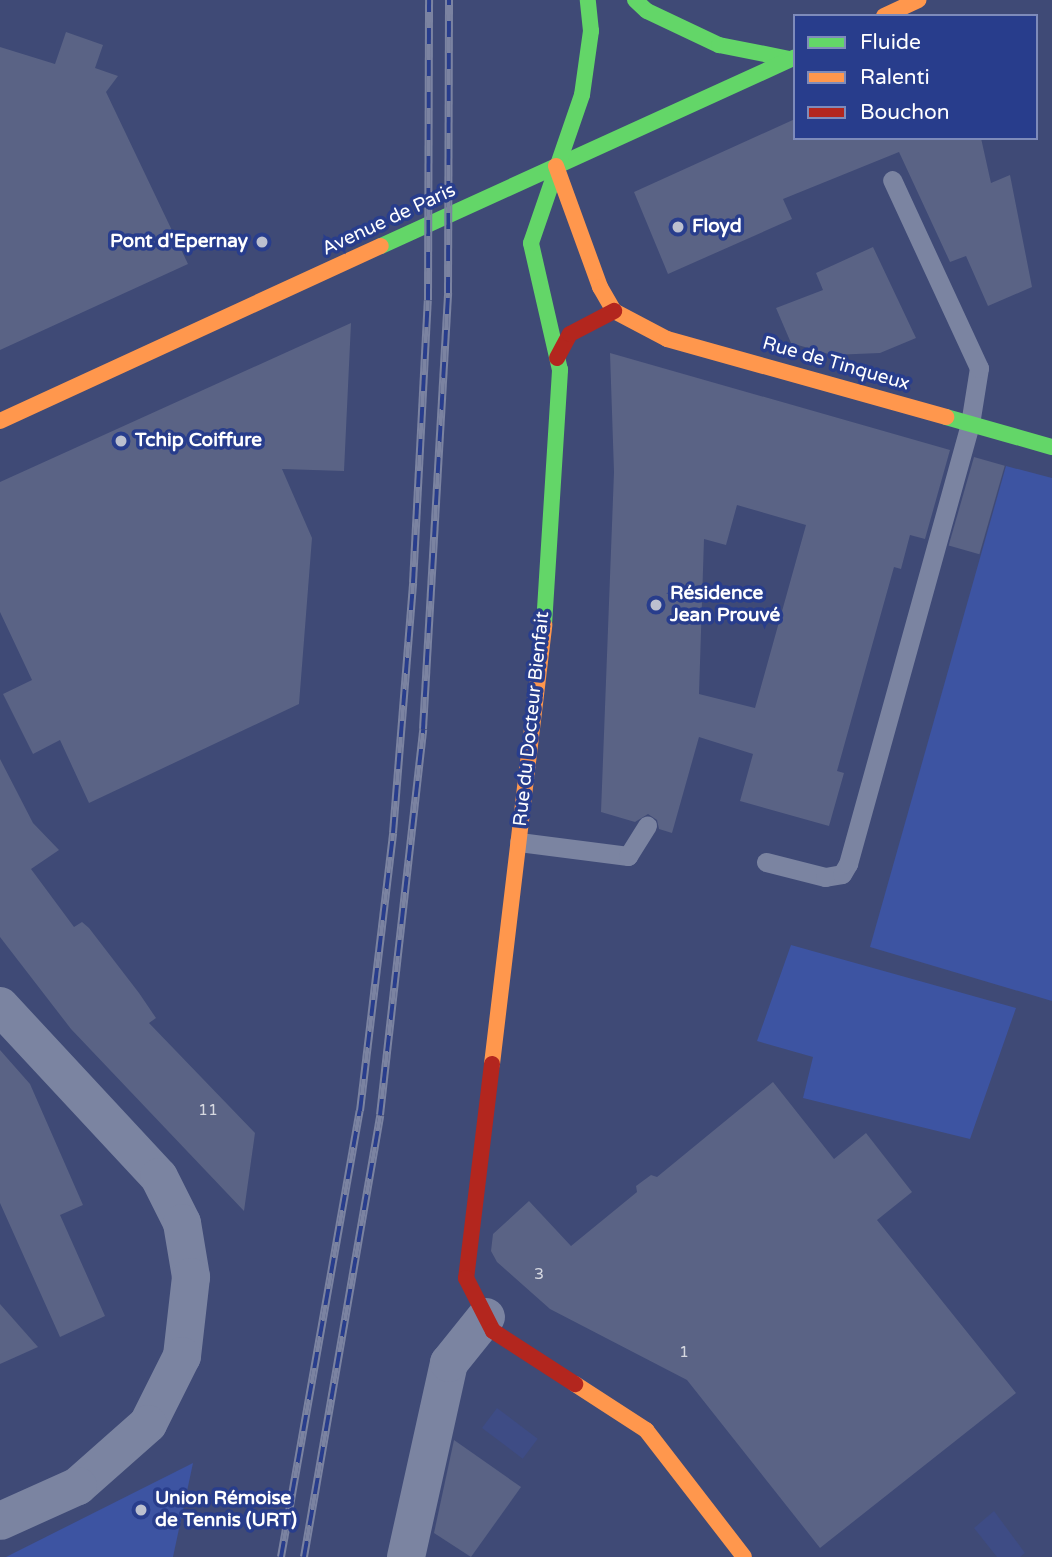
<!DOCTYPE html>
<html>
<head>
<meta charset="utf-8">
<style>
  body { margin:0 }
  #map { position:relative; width:1052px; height:1557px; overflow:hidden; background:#3f4a76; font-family:"Varela Round",sans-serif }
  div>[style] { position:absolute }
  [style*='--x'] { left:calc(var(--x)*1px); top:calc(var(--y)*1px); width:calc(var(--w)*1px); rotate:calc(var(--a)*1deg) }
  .green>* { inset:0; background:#3d54a2 }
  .water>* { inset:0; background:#3e4c85; transform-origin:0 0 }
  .building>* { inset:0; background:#5a6385; transform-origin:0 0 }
  .lane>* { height:19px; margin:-9.5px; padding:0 9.5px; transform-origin:9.5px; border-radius:9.5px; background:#7b84a1 }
  .street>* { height:38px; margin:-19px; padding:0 19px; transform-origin:19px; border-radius:19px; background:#7b84a1 }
  .fast>* { height:16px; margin:-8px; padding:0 8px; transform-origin:8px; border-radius:8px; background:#63d668 }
  .slow>* { height:16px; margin:-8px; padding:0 8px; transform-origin:8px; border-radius:8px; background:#ff974d }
  .jam>* { height:16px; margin:-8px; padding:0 8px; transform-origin:8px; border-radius:8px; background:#b3261e }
  .rail>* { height:8px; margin-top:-4px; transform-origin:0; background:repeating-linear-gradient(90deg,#283d8c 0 16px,#7b83a1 0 32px); box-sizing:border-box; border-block:2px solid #7b83a1 }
  .dots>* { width:19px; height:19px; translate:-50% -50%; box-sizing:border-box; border:4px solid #283d8c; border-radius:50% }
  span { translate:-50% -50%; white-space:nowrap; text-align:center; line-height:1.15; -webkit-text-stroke:7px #283d8c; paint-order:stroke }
  .number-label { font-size:16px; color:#d6d8e0 }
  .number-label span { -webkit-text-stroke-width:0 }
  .street-label { font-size:19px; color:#fff }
  .poi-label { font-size:19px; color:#fff; font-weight:700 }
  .left { translate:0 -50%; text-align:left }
  .right { translate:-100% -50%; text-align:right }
  .legend { position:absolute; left:793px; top:14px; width:245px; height:126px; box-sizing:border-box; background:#283d8c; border:2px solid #7e8bba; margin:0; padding:9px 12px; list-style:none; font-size:21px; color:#fff }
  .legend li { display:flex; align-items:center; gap:14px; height:35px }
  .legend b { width:35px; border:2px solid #7e8bba }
</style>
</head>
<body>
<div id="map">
  <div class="green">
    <div style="clip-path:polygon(1006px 466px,1052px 478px,1052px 1001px,870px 947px)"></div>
    <div style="clip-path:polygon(791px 945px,1016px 1008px,970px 1139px,803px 1098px,813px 1057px,757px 1041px)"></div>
    <div style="clip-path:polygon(193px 1463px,173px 1557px,6px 1557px)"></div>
  </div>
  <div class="water">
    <div style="left:497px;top:1408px;width:51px;height:25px;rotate:37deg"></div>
    <div style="clip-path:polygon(994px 1511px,1025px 1553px,1020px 1557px,997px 1557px,974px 1528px)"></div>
  </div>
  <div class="building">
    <div style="clip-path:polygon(66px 32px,103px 45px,95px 68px,118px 76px,106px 92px,188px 264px,0 350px,0 47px,55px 64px)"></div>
    <div style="clip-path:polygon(795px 119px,795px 138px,981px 138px,991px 183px,1010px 175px,1032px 287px,988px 306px,966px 256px,950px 262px,899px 152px,783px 199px,792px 219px,668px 274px,634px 192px)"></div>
    <div style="clip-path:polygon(873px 247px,916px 338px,880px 353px,832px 355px,791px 343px,776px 308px,823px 290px,816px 273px)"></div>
    <div style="clip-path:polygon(351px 323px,344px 471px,282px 469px,312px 538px,299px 704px,89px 803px,60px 740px,33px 754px,3px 694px,32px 680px,0 612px,0 482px)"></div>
    <div style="clip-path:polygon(evenodd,610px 353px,950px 450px,925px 539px,910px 535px,901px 569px,894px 567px,837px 771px,844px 773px,829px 826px,740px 801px,753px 754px,699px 737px,672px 833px,659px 829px,657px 820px,648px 814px,635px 822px,601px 812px,614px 472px,610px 353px,737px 505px,806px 525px,755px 708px,699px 694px,704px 539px,726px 545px,737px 505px)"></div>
    <div style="left:974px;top:457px;width:32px;height:92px;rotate:16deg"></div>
    <div style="clip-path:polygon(0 759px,33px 823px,59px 850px,31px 869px,74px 927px,82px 922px,89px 928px,139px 993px,156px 1018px,149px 1023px,255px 1133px,244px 1211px,71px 1029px,0 937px)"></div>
    <div style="clip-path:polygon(0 1050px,30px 1084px,83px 1205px,60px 1215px,105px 1316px,60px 1337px,0 1203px)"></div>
    <div style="clip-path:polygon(773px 1082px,834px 1159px,866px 1133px,912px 1192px,877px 1220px,1016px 1393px,820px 1548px,687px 1380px,550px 1309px,497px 1262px,491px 1251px,493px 1234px,529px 1201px,571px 1246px,637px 1192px,636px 1186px,651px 1175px,657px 1177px)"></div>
    <div style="clip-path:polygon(0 1304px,38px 1347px,0 1364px)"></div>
    <div style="clip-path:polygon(454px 1440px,521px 1487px,471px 1557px,434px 1533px)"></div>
  </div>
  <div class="lane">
    <div style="--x:519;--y:842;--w:110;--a:7.3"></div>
    <div style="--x:628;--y:856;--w:36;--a:-58"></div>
    <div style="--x:766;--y:862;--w:61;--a:14.3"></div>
    <div style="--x:825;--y:877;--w:17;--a:-10"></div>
    <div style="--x:842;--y:874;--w:12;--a:-59"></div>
    <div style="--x:848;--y:864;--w:457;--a:-74.5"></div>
    <div style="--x:970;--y:424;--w:57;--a:-80.9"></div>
    <div style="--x:979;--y:368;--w:207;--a:-114.8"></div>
  </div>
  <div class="street">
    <div style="--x:0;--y:1006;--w:233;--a:47.1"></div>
    <div style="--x:159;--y:1177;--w:51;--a:63.4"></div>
    <div style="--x:182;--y:1223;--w:55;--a:80.5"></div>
    <div style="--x:191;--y:1277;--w:80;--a:96.5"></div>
    <div style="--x:182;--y:1356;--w:76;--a:116.6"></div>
    <div style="--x:148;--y:1424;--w:94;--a:138.5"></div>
    <div style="--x:78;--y:1486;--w:85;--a:155.8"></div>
    <div style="--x:406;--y:1557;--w:199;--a:-77.5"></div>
    <div style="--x:449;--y:1363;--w:59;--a:-51.2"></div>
  </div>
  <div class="fast">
    <div style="--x:635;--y:0;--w:16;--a:43"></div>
    <div style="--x:647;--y:11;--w:80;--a:25.3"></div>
    <div style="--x:719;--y:45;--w:72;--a:11.2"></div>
    <div style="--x:381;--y:246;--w:455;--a:-24.5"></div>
    <div style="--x:946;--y:417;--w:110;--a:15.8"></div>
    <div style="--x:544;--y:625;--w:256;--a:-86.4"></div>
    <div style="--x:560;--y:370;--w:130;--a:-102.9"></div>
    <div style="--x:531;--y:243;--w:157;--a:-71"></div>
    <div style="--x:582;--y:95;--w:65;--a:-82"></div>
    <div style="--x:591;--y:31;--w:31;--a:-96"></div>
  </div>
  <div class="slow">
    <div style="--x:884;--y:16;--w:38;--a:-25"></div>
    <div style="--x:556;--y:166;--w:129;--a:70"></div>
    <div style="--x:600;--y:287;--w:28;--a:60"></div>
    <div style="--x:614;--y:311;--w:60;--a:27.8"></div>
    <div style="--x:667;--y:339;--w:290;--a:15.6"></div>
    <div style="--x:0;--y:421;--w:419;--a:-24.7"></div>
    <div style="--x:492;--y:1064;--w:442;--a:-83.2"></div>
    <div style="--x:575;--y:1384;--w:85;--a:32.9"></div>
    <div style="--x:646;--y:1430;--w:160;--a:52.3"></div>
  </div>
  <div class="jam">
    <div style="--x:557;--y:358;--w:27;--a:-62"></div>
    <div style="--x:570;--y:334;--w:50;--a:-27.6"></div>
    <div style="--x:492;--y:1064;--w:216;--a:96.9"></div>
    <div style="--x:466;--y:1278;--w:59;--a:63"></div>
    <div style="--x:493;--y:1331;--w:98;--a:32.9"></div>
  </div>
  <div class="rail">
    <div style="--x:281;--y:1557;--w:453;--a:-80"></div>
    <div style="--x:360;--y:1111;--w:280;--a:-83.2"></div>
    <div style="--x:393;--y:833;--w:251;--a:-85.4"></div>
    <div style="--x:413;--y:583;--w:283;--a:-87"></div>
    <div style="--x:428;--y:300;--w:300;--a:-89.8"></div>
    <div style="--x:304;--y:1557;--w:448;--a:-80.2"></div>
    <div style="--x:380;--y:1115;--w:388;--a:-83.6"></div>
    <div style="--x:423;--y:729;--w:437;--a:-86.7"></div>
    <div style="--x:448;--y:293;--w:293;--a:-89.8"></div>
  </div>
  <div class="dots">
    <div style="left:678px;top:227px;background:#bcc0cf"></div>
    <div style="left:262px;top:242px;background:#bcc0cf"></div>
    <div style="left:121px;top:441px;background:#bcc0cf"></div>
    <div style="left:656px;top:605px;background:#bcc0cf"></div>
    <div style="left:141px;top:1510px;background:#bcc0cf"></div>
  </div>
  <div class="number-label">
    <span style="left:208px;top:1110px">11</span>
    <span style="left:539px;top:1274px">3</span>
    <span style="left:684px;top:1352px">1</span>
  </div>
  <div class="street-label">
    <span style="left:389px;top:220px;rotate:-25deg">Avenue de Paris</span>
    <span style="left:836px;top:364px;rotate:16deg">Rue de Tinqueux</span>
    <span style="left:532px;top:719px;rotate:-84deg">Rue du Docteur Bienfait</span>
  </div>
  <div class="poi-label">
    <span class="left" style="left:692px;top:227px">Floyd</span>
    <span class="right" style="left:248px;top:242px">Pont d'Epernay</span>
    <span class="left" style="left:135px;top:441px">Tchip Coiffure</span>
    <span class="left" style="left:670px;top:605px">Résidence<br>Jean Prouvé</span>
    <span class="left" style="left:155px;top:1510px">Union Rémoise<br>de Tennis (URT)</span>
  </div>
  <ul class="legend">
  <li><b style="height:9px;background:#63d668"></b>Fluide</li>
  <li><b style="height:9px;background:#ff974d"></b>Ralenti</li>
  <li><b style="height:9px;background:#b3261e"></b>Bouchon</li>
  </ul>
</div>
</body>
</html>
